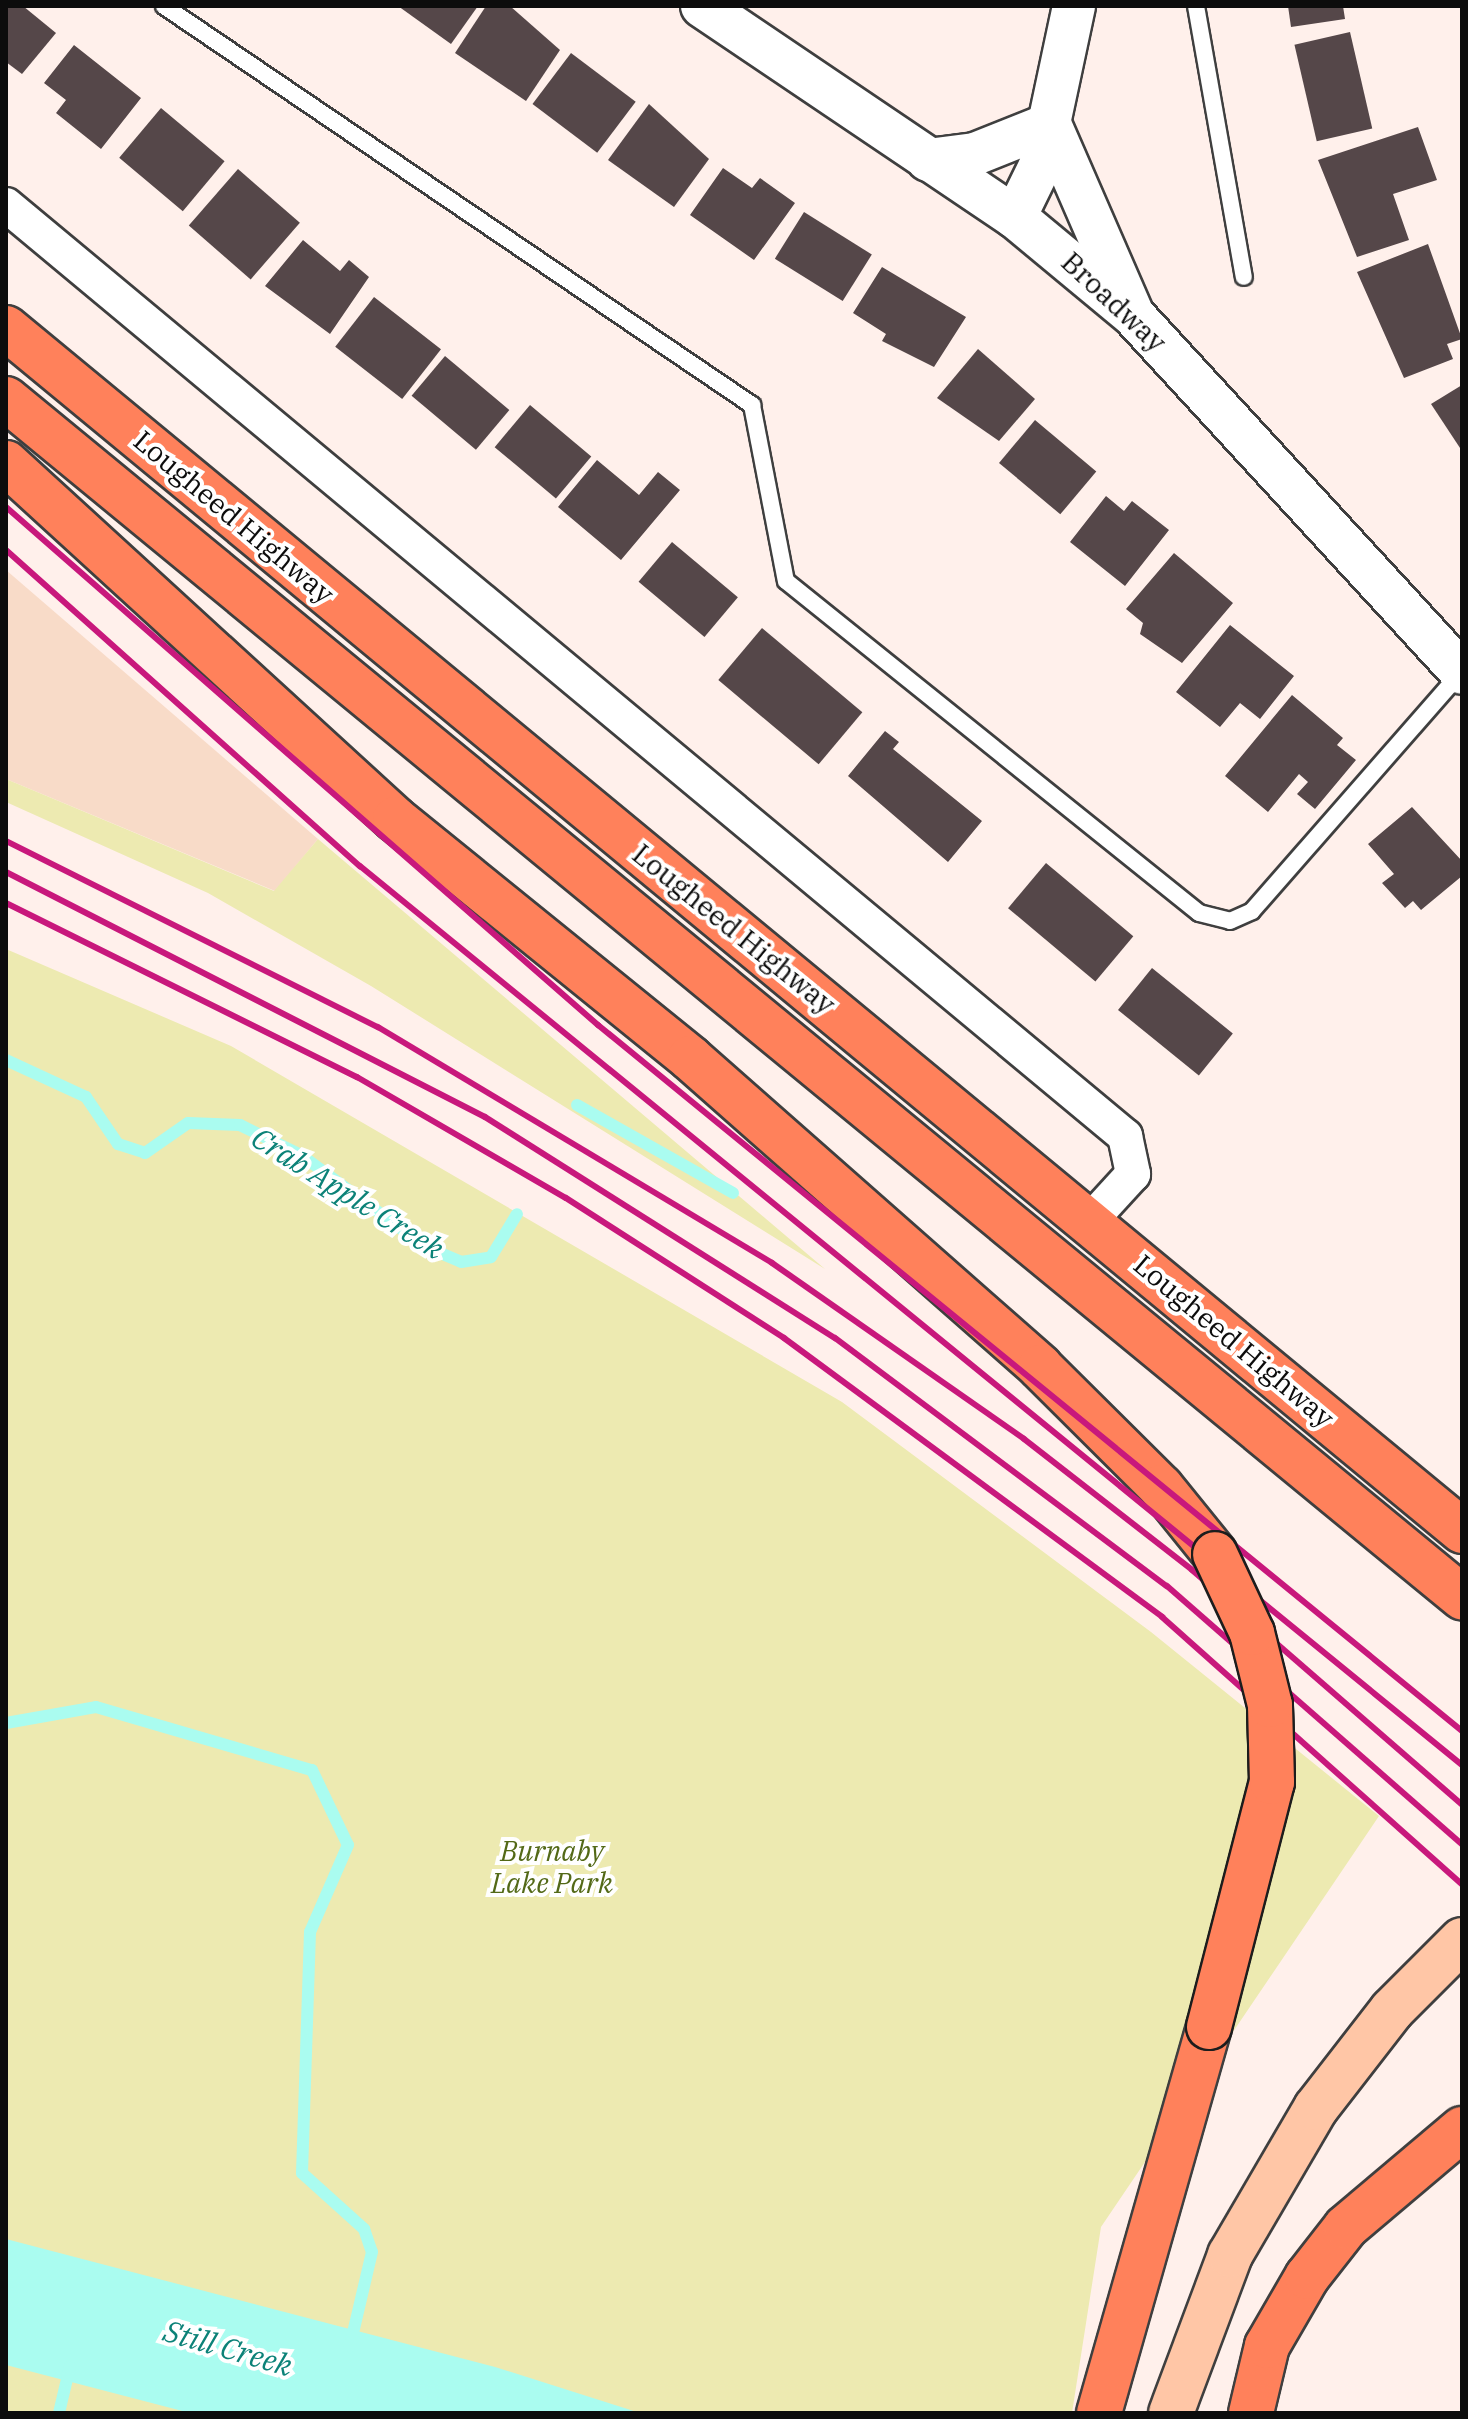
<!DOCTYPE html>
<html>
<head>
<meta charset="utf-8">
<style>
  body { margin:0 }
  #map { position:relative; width:1468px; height:2419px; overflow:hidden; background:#fff0eb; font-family:"IBM Plex Serif",serif }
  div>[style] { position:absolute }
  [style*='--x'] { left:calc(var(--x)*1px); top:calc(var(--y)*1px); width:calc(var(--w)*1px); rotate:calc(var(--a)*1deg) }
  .farmland>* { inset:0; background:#f8dbc8 }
  .green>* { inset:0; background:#edeab1 }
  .water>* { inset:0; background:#aafcf0 }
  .stream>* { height:12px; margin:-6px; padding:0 6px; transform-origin:6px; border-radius:6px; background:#aafcf0 }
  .building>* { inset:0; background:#554749; transform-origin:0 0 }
  .roads { filter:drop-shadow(2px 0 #3f3f3f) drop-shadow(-2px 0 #3f3f3f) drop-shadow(0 2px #3f3f3f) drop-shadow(0 -2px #3f3f3f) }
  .service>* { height:16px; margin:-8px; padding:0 8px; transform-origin:8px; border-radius:8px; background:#fff }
  .minor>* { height:34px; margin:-17px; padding:0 17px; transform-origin:17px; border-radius:17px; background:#fff }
  .tertiary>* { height:42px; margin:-21px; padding:0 21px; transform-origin:21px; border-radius:21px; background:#fff }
  .secondary>* { height:44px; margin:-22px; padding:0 22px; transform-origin:22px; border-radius:22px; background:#ffc6a6 }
  .primary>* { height:44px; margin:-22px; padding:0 22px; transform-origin:22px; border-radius:22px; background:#ff815b }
  .rail>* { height:6px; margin:-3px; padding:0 3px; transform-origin:3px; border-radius:3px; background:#c8187c }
  .bridges { filter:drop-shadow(2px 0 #1d1d1d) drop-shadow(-2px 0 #1d1d1d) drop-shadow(0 2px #1d1d1d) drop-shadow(0 -2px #1d1d1d) }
  .primary-bridge>* { height:44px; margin:-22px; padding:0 22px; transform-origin:22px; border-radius:22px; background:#ff815b }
  span { translate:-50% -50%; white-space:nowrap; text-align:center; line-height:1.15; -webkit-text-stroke:8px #fff; paint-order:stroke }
  .street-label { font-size:28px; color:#0c0c0c }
  .park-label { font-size:28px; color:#536917; font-style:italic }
  .water-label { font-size:30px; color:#0c8278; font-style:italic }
  .frame { position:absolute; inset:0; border:8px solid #0c0c0c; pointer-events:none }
</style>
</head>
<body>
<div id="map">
  <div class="farmland">
    <div style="clip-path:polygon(6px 570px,318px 839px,275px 891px,6px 779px)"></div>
  </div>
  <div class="green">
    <div style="clip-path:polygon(6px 779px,274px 891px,318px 839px,825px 1269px,371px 986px,208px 893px,6px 802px)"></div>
    <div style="clip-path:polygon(6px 949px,231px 1046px,842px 1402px,1151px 1632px,1379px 1816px,1101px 2227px,1072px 2413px,6px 2413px)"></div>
  </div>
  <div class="water">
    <div style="clip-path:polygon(6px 2239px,495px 2367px,640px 2413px,190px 2413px,6px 2365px)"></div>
  </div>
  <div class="stream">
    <div style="--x:6;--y:1060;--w:88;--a:24.8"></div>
    <div style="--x:86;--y:1097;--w:57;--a:55.8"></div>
    <div style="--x:118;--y:1144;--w:28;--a:18"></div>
    <div style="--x:145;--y:1153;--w:52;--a:-34.9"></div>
    <div style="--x:188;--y:1123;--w:52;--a:2.2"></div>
    <div style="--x:240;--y:1125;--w:68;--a:26.2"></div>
    <div style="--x:301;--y:1155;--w:155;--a:36.4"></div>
    <div style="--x:426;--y:1247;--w:38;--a:23"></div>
    <div style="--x:461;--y:1262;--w:30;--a:-9"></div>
    <div style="--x:491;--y:1257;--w:50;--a:-58.8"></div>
    <div style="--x:577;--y:1105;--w:179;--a:29.4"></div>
    <div style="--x:6;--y:1723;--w:91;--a:-10.1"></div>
    <div style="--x:96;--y:1707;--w:225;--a:16.3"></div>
    <div style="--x:312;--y:1770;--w:83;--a:64.4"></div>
    <div style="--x:348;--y:1845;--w:95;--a:113.6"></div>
    <div style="--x:310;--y:1932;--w:241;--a:91.9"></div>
    <div style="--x:302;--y:2173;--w:84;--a:42.1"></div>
    <div style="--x:364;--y:2229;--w:24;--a:71"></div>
    <div style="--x:372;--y:2252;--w:97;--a:103.2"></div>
    <div style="--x:59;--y:2413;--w:48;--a:-76.8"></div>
  </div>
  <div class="building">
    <div style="clip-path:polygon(6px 6px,23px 6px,56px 33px,22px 74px,6px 62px)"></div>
    <div style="clip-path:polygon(398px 6px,478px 6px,451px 44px)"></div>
    <div style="clip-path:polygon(486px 6px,510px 6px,560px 50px,526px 101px,455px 53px)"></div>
    <div style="clip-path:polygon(1288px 6px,1343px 6px,1345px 19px,1291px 27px)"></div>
    <div style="left:1350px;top:32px;width:99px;height:57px;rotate:77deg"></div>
    <div style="clip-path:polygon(74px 45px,141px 98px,101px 149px,56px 113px,66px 100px,44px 83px)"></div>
    <div style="left:571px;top:53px;width:81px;height:64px;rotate:37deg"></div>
    <div style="clip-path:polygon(649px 104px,709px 159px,674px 207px,608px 160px)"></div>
    <div style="left:161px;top:108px;width:83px;height:65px;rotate:40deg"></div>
    <div style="clip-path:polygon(1418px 127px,1437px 180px,1393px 194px,1409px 240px,1357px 257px,1318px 160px)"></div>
    <div style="clip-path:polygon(723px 168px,752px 188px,760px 178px,795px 203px,754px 260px,690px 215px)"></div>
    <div style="left:238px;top:169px;width:82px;height:75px;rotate:41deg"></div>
    <div style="left:804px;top:212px;width:80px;height:55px;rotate:32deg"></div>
    <div style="clip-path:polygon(303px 240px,340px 271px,349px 260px,369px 277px,330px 334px,265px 286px)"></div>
    <div style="clip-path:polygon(1428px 244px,1462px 339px,1447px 344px,1453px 359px,1404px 378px,1357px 272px)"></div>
    <div style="clip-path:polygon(882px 267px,966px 317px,934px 367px,882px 341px,886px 334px,853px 313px)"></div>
    <div style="left:374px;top:297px;width:85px;height:63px;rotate:38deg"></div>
    <div style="clip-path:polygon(978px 349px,1035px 399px,999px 441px,937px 398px)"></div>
    <div style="left:445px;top:356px;width:84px;height:52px;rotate:40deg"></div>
    <div style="clip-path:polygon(1462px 385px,1462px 451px,1431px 404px)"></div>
    <div style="left:530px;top:405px;width:80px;height:55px;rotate:40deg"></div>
    <div style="left:1035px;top:420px;width:80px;height:56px;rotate:40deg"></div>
    <div style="clip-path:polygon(597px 460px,639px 495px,658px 472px,680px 490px,621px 560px,558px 507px)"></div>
    <div style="clip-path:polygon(1106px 496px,1124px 511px,1132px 501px,1169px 530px,1125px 586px,1070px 542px)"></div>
    <div style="left:672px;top:542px;width:86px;height:52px;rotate:40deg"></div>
    <div style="clip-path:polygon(1174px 553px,1233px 603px,1182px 663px,1140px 634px,1143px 623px,1126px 609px)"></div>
    <div style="clip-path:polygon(1230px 625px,1294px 676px,1260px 719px,1240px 703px,1220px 727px,1176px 692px)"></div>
    <div style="left:762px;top:628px;width:131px;height:68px;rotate:40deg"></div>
    <div style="clip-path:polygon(1292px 695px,1343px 738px,1337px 745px,1356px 760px,1315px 809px,1297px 794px,1308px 782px,1299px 774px,1268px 812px,1225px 776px)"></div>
    <div style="clip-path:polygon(885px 731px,899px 742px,893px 749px,982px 821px,948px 862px,848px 776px)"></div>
    <div style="clip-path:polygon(1412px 807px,1462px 861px,1462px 876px,1421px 910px,1413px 901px,1405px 908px,1382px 883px,1394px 874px,1368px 844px)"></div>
    <div style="left:1046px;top:863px;width:114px;height:59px;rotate:40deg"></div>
    <div style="left:1152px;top:968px;width:104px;height:54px;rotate:39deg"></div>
  </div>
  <div class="roads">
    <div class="service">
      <div style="--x:164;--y:6;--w:711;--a:34.16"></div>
      <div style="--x:752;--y:405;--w:179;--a:79.1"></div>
      <div style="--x:786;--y:581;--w:530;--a:38.79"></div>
      <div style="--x:1199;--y:913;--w:32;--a:14"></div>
      <div style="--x:1230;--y:921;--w:24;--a:-24"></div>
      <div style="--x:1252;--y:911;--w:316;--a:-48.8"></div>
      <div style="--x:1196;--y:6;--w:275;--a:80"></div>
    </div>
    <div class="minor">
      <div style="--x:6;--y:205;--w:1456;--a:39.76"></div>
      <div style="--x:1125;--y:1136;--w:39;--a:78"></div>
      <div style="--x:1133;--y:1174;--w:64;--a:132.5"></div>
    </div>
    <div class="tertiary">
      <div style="--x:702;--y:6;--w:377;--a:34"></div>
      <div style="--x:1015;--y:217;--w:153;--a:39.7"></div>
      <div style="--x:1133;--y:315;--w:486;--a:47.4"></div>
      <div style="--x:1050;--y:124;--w:203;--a:66.5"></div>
      <div style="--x:928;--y:160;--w:47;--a:-7.3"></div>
      <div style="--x:975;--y:154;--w:81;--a:-21.8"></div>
      <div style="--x:1015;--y:217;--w:57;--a:-63.9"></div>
      <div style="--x:1040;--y:166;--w:164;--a:-78"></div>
    </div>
    <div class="secondary">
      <div style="--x:1171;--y:2413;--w:169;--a:-69.5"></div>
      <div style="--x:1230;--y:2255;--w:170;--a:-59.7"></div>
      <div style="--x:1316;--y:2108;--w:124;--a:-52.2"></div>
      <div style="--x:1392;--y:2010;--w:99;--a:-45"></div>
    </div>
    <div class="primary">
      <div style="--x:6;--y:328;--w:1889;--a:39.56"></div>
      <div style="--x:6;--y:399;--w:1886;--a:39.45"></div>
      <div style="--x:6;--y:463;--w:527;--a:42.46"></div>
      <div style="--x:395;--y:819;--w:380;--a:39"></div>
      <div style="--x:690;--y:1058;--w:467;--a:41.4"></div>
      <div style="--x:1040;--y:1367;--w:170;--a:44.8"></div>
      <div style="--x:1161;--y:1487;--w:86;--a:51.1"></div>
      <div style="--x:1099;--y:2413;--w:401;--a:-74.1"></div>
      <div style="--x:1251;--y:2413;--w:69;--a:-76.6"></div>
      <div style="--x:1267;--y:2346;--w:80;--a:-59.9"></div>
      <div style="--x:1307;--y:2277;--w:63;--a:-52"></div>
      <div style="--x:1346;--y:2227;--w:152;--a:-40.2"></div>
    </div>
  </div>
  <div class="rail">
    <div style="--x:6;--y:507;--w:787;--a:41.19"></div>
    <div style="--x:598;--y:1025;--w:1116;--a:39.25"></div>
    <div style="--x:6;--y:550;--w:475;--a:41.8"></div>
    <div style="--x:360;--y:866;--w:1422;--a:39.21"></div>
    <div style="--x:6;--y:841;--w:416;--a:26.6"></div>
    <div style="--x:378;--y:1027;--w:459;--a:30.9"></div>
    <div style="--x:772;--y:1263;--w:307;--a:34.9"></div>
    <div style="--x:1024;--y:1439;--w:213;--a:37.9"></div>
    <div style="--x:1192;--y:1570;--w:358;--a:41"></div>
    <div style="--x:6;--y:872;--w:538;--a:27.09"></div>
    <div style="--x:485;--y:1117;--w:414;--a:32.3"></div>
    <div style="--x:835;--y:1338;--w:414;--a:36.8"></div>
    <div style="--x:1167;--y:1586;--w:392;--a:41.2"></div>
    <div style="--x:6;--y:903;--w:392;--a:26.4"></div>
    <div style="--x:357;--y:1077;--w:241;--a:30.1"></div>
    <div style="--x:566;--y:1198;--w:259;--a:32.7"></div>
    <div style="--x:784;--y:1338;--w:470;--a:36.4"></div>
    <div style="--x:1162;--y:1617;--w:402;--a:41.7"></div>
  </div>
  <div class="bridges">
    <div class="primary-bridge">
      <div style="--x:1209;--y:2027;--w:253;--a:-75.6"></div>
      <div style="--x:1272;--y:1782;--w:77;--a:-91.5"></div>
      <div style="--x:1270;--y:1705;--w:74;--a:-104"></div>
      <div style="--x:1252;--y:1633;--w:87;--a:-115.1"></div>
    </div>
  </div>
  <div class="street-label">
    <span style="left:1114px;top:302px;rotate:43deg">Broadway</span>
    <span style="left:234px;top:517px;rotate:40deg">Lougheed Highway</span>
    <span style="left:734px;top:929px;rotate:39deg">Lougheed Highway</span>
    <span style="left:1234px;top:1341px;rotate:40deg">Lougheed Highway</span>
  </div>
  <div class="park-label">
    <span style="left:552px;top:1867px">Burnaby<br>Lake Park</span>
  </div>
  <div class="water-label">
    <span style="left:348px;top:1193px;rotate:32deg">Crab Apple Creek</span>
    <span style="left:228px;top:2348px;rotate:16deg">Still Creek</span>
  </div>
  <div class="frame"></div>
</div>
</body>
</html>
